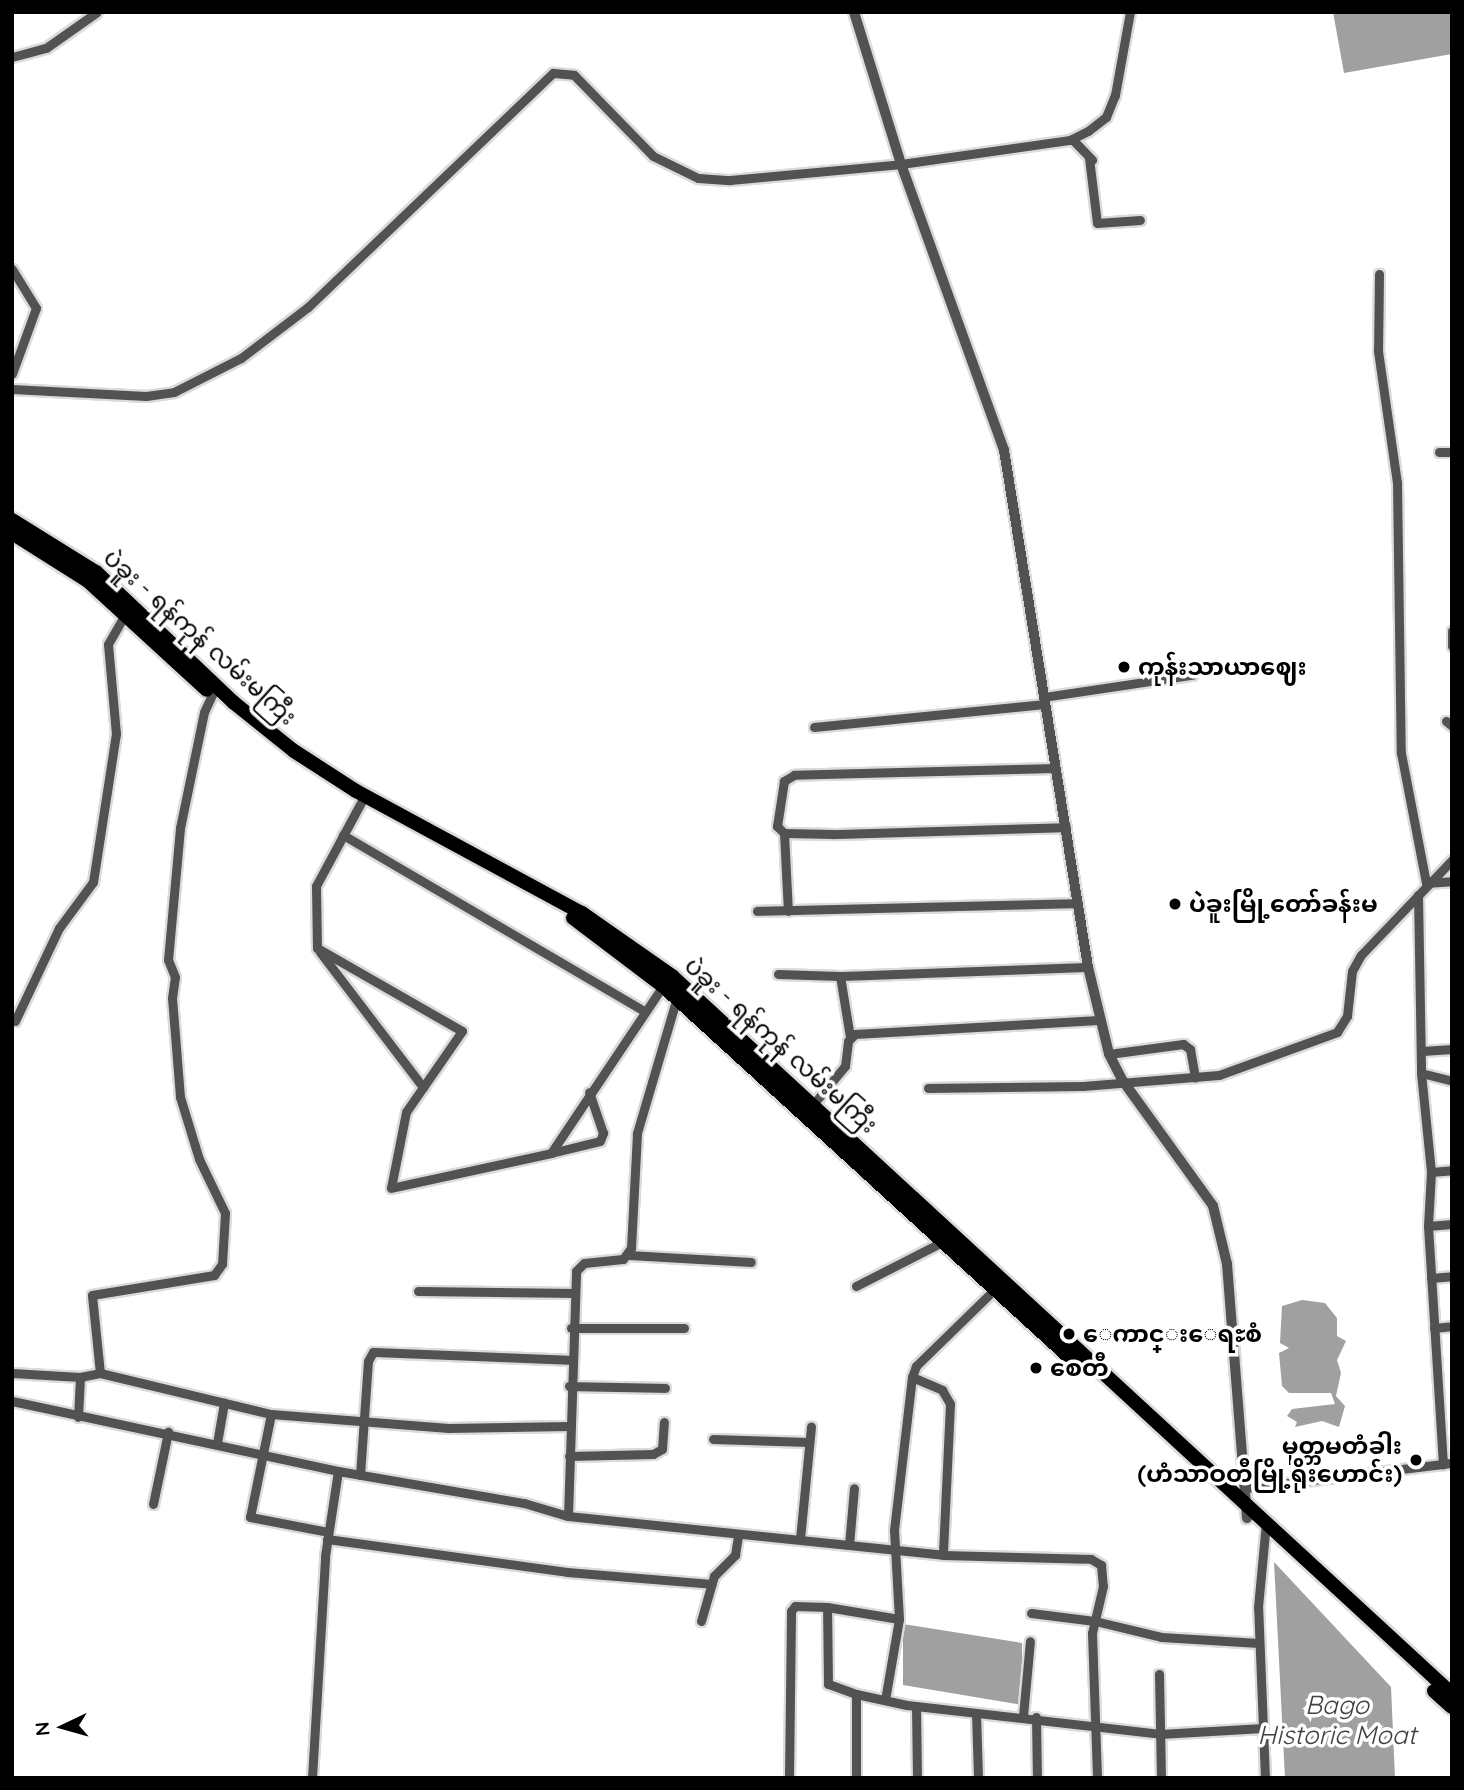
<!DOCTYPE html>
<html>
<head>
<meta charset="utf-8">
<style>
  body { margin:0 }
  #map { position:relative; width:1464px; height:1790px; overflow:hidden; background:#fff; font-family:Quicksand,"Noto Sans Myanmar",sans-serif }
  div>[style] { position:absolute }
  [style*='--x'] { left:calc(var(--x)*1px); top:calc(var(--y)*1px); width:calc(var(--w)*1px); rotate:calc(var(--a)*1deg) }
  .water>* { inset:0; background:#a0a0a0 }
  .roads { filter:drop-shadow(2px 0 #dbdbdb) drop-shadow(-2px 0 #dbdbdb) drop-shadow(0 2px #dbdbdb) drop-shadow(0 -2px #dbdbdb) }
  .minor>* { height:9px; margin:-4.5px; padding:0 4.5px; transform-origin:4.5px; border-radius:4.5px; background:#525252 }
  .tertiary>* { height:10px; margin:-5px; padding:0 5px; transform-origin:5px; border-radius:5px; background:#525252 }
  .trunk>* { height:14px; margin:-7px; padding:0 7px; transform-origin:7px; border-radius:7px; background:#000 }
  .dots>* { width:19px; height:19px; translate:-50% -50%; box-sizing:border-box; border:4px solid #fff; border-radius:50% }
  span { translate:-50% -50%; white-space:nowrap; text-align:center; line-height:1.15; -webkit-text-stroke:7px #fff; paint-order:stroke }
  .street-label { font-size:24px; color:#000 }
  .poi-label { font-size:24px; color:#000; font-weight:700 }
  .left { translate:0 -50%; text-align:left }
  .right { translate:-100% -50%; text-align:right }
  .water-label { font-size:26px; color:#414141; font-style:italic }
  .frame { position:absolute; inset:0; border:14px solid #000; pointer-events:none }
  .north { position:absolute; left:28px; top:1692px; width:70px; height:70px; -webkit-text-stroke:5px #fff; paint-order:stroke; rotate:265deg; font-size:19px; font-weight:700; line-height:28px; text-align:center; color:#000 }
  .north::after { content:''; display:block; margin:auto; width:24px; height:32px; background:#000; clip-path:polygon(50% 0,100% 100%,50% 72%,0 100%) }
</style>
</head>
<body>
<div id="map">
  <div class="water">
    <div style="clip-path:polygon(1333px 12px,1452px 12px,1452px 54px,1344px 73px)"></div>
    <div style="clip-path:polygon(1302px 1300px,1325px 1303px,1337px 1318px,1337px 1336px,1346px 1341px,1337px 1360px,1341px 1373px,1336px 1396px,1345px 1406px,1339px 1427px,1322px 1421px,1295px 1427px,1297px 1422px,1287px 1416px,1292px 1409px,1335px 1404px,1331px 1393px,1289px 1393px,1282px 1386px,1279px 1353px,1289px 1348px,1280px 1343px,1282px 1306px)"></div>
    <div style="clip-path:polygon(1274px 1562px,1391px 1687px,1395px 1778px,1285px 1778px)"></div>
    <div style="clip-path:polygon(903px 1624px,1022px 1643px,1022px 1705px,903px 1685px)"></div>
  </div>
  <div class="roads">
    <div class="minor">
      <div style="--x:12;--y:57;--w:35;--a:-15"></div>
      <div style="--x:46;--y:48;--w:62;--a:-35.2"></div>
      <div style="--x:1072;--y:139;--w:29;--a:46"></div>
      <div style="--x:1089;--y:158;--w:65;--a:83"></div>
      <div style="--x:1097;--y:223;--w:43;--a:-4"></div>
      <div style="--x:12;--y:269;--w:46;--a:58.4"></div>
      <div style="--x:36;--y:308;--w:70;--a:110"></div>
      <div style="--x:1379;--y:274;--w:77;--a:90.7"></div>
      <div style="--x:1378;--y:351;--w:133;--a:81.8"></div>
      <div style="--x:1397;--y:483;--w:270;--a:89.2"></div>
      <div style="--x:1401;--y:753;--w:132;--a:79.1"></div>
      <div style="--x:1426;--y:883;--w:26;--a:-4"></div>
      <div style="--x:12;--y:389;--w:134;--a:3"></div>
      <div style="--x:146;--y:396;--w:28;--a:-8"></div>
      <div style="--x:174;--y:392;--w:75;--a:-26.9"></div>
      <div style="--x:241;--y:358;--w:84;--a:-37.3"></div>
      <div style="--x:308;--y:307;--w:339;--a:-43.7"></div>
      <div style="--x:553;--y:73;--w:21;--a:5"></div>
      <div style="--x:574;--y:75;--w:113;--a:45.7"></div>
      <div style="--x:653;--y:156;--w:50;--a:26.1"></div>
      <div style="--x:698;--y:178;--w:32;--a:4"></div>
      <div style="--x:730;--y:180;--w:172;--a:-5.3"></div>
      <div style="--x:901;--y:164;--w:171;--a:-8.1"></div>
      <div style="--x:1070;--y:140;--w:20;--a:-27"></div>
      <div style="--x:1088;--y:131;--w:23;--a:-38"></div>
      <div style="--x:1106;--y:117;--w:24;--a:-68"></div>
      <div style="--x:1115;--y:95;--w:84;--a:-79.8"></div>
      <div style="--x:1439;--y:452;--w:13;--a:0"></div>
      <div style="--x:1452;--y:631;--w:15;--a:90"></div>
      <div style="--x:1044;--y:697;--w:150;--a:-8.5"></div>
      <div style="--x:1446;--y:721;--w:8;--a:40"></div>
      <div style="--x:814;--y:727;--w:232;--a:-5.7"></div>
      <div style="--x:1055;--y:768;--w:261;--a:178.5"></div>
      <div style="--x:794;--y:775;--w:12;--a:149"></div>
      <div style="--x:784;--y:781;--w:46;--a:98.8"></div>
      <div style="--x:777;--y:826;--w:10;--a:45"></div>
      <div style="--x:784;--y:833;--w:50;--a:1.1"></div>
      <div style="--x:834;--y:834;--w:232;--a:-1.7"></div>
      <div style="--x:365;--y:795;--w:103;--a:118.3"></div>
      <div style="--x:316;--y:886;--w:62;--a:89.1"></div>
      <div style="--x:317;--y:948;--w:167;--a:29.8"></div>
      <div style="--x:462;--y:1031;--w:98;--a:124.7"></div>
      <div style="--x:406;--y:1112;--w:77;--a:101.2"></div>
      <div style="--x:391;--y:1188;--w:164;--a:-12.3"></div>
      <div style="--x:551;--y:1153;--w:201;--a:-56.2"></div>
      <div style="--x:784;--y:833;--w:78;--a:87.1"></div>
      <div style="--x:343;--y:835;--w:347;--a:30.3"></div>
      <div style="--x:1418;--y:895;--w:178;--a:89"></div>
      <div style="--x:1421;--y:1073;--w:100;--a:84.2"></div>
      <div style="--x:1431;--y:1172;--w:54;--a:93.2"></div>
      <div style="--x:1428;--y:1226;--w:239;--a:86.4"></div>
      <div style="--x:757;--y:911;--w:321;--a:-1.4"></div>
      <div style="--x:320;--y:952;--w:170;--a:52.7"></div>
      <div style="--x:778;--y:974;--w:62;--a:1.8"></div>
      <div style="--x:840;--y:976;--w:248;--a:-2.1"></div>
      <div style="--x:840;--y:976;--w:62;--a:80.7"></div>
      <div style="--x:15;--y:1021;--w:103;--a:-64.7"></div>
      <div style="--x:59;--y:928;--w:57;--a:-53.5"></div>
      <div style="--x:93;--y:882;--w:150;--a:-81.2"></div>
      <div style="--x:116;--y:734;--w:90;--a:-95.1"></div>
      <div style="--x:108;--y:644;--w:36;--a:-60"></div>
      <div style="--x:1422;--y:1051;--w:30;--a:-4"></div>
      <div style="--x:1109;--y:1054;--w:75;--a:-7.7"></div>
      <div style="--x:1183;--y:1044;--w:9;--a:36"></div>
      <div style="--x:1190;--y:1049;--w:29;--a:80"></div>
      <div style="--x:1421;--y:1073;--w:32;--a:14"></div>
      <div style="--x:928;--y:1088;--w:155;--a:-0.7"></div>
      <div style="--x:1083;--y:1086;--w:136;--a:-4.6"></div>
      <div style="--x:1219;--y:1075;--w:126;--a:-20"></div>
      <div style="--x:1337;--y:1032;--w:19;--a:-58"></div>
      <div style="--x:1347;--y:1016;--w:45;--a:-83.7"></div>
      <div style="--x:1352;--y:971;--w:18;--a:-61"></div>
      <div style="--x:1361;--y:955;--w:132;--a:-46.2"></div>
      <div style="--x:811;--y:1107;--w:53;--a:-50.3"></div>
      <div style="--x:845;--y:1066;--w:25;--a:-83"></div>
      <div style="--x:848;--y:1041;--w:10;--a:-45"></div>
      <div style="--x:855;--y:1034;--w:244;--a:-3.3"></div>
      <div style="--x:551;--y:1153;--w:50;--a:-13.8"></div>
      <div style="--x:600;--y:1141;--w:9;--a:-69"></div>
      <div style="--x:603;--y:1133;--w:43;--a:-108.9"></div>
      <div style="--x:1431;--y:1172;--w:21;--a:-5"></div>
      <div style="--x:1428;--y:1226;--w:24;--a:-5"></div>
      <div style="--x:629;--y:1255;--w:122;--a:3.3"></div>
      <div style="--x:1431;--y:1278;--w:21;--a:-5"></div>
      <div style="--x:856;--y:1286;--w:99;--a:-27.1"></div>
      <div style="--x:418;--y:1291;--w:157;--a:0.7"></div>
      <div style="--x:571;--y:1328;--w:113;--a:0"></div>
      <div style="--x:1434;--y:1328;--w:18;--a:-6"></div>
      <div style="--x:12;--y:1373;--w:68;--a:3.4"></div>
      <div style="--x:80;--y:1377;--w:20;--a:-11"></div>
      <div style="--x:100;--y:1373;--w:176;--a:13.5"></div>
      <div style="--x:271;--y:1414;--w:178;--a:4.5"></div>
      <div style="--x:448;--y:1428;--w:121;--a:-0.9"></div>
      <div style="--x:100;--y:1373;--w:78;--a:-95.9"></div>
      <div style="--x:92;--y:1295;--w:124;--a:-9.3"></div>
      <div style="--x:214;--y:1275;--w:14;--a:-54"></div>
      <div style="--x:222;--y:1264;--w:51;--a:-86.6"></div>
      <div style="--x:225;--y:1213;--w:60;--a:-115.7"></div>
      <div style="--x:199;--y:1159;--w:65;--a:-107"></div>
      <div style="--x:180;--y:1097;--w:99;--a:-94.6"></div>
      <div style="--x:172;--y:998;--w:21;--a:-82"></div>
      <div style="--x:175;--y:977;--w:18;--a:-112"></div>
      <div style="--x:168;--y:960;--w:133;--a:-84.8"></div>
      <div style="--x:180;--y:828;--w:118;--a:-78.3"></div>
      <div style="--x:204;--y:712;--w:19;--a:-65"></div>
      <div style="--x:912;--y:1377;--w:33;--a:23"></div>
      <div style="--x:942;--y:1390;--w:16;--a:60"></div>
      <div style="--x:950;--y:1404;--w:151;--a:92.7"></div>
      <div style="--x:569;--y:1386;--w:96;--a:1.2"></div>
      <div style="--x:12;--y:1401;--w:333;--a:12.1"></div>
      <div style="--x:338;--y:1471;--w:189;--a:9.8"></div>
      <div style="--x:524;--y:1503;--w:46;--a:16.5"></div>
      <div style="--x:568;--y:1516;--w:377;--a:5.9"></div>
      <div style="--x:943;--y:1555;--w:148;--a:1.5"></div>
      <div style="--x:1091;--y:1559;--w:12;--a:31"></div>
      <div style="--x:1101;--y:1565;--w:21;--a:85"></div>
      <div style="--x:1103;--y:1586;--w:48;--a:103.2"></div>
      <div style="--x:1092;--y:1633;--w:145;--a:88"></div>
      <div style="--x:271;--y:1414;--w:105;--a:101.5"></div>
      <div style="--x:250;--y:1517;--w:79;--a:10.9"></div>
      <div style="--x:78;--y:1417;--w:40;--a:-87.1"></div>
      <div style="--x:713;--y:1439;--w:96;--a:1.8"></div>
      <div style="--x:217;--y:1443;--w:41;--a:-80.1"></div>
      <div style="--x:569;--y:1456;--w:84;--a:-1.4"></div>
      <div style="--x:653;--y:1454;--w:10;--a:-29"></div>
      <div style="--x:662;--y:1449;--w:27;--a:-86"></div>
      <div style="--x:360;--y:1475;--w:114;--a:-86"></div>
      <div style="--x:368;--y:1361;--w:10;--a:-61"></div>
      <div style="--x:373;--y:1352;--w:197;--a:2.3"></div>
      <div style="--x:1247;--y:1488;--w:207;--a:-7"></div>
      <div style="--x:153;--y:1504;--w:74;--a:-78.2"></div>
      <div style="--x:568;--y:1516;--w:245;--a:-88.1"></div>
      <div style="--x:576;--y:1271;--w:11;--a:-45"></div>
      <div style="--x:584;--y:1263;--w:39;--a:-6"></div>
      <div style="--x:623;--y:1259;--w:14;--a:-54"></div>
      <div style="--x:631;--y:1248;--w:115;--a:-87"></div>
      <div style="--x:637;--y:1133;--w:142;--a:-73.6"></div>
      <div style="--x:327;--y:1539;--w:242;--a:7.8"></div>
      <div style="--x:567;--y:1572;--w:145;--a:4.7"></div>
      <div style="--x:800;--y:1539;--w:113;--a:-84.4"></div>
      <div style="--x:849;--y:1545;--w:57;--a:-85"></div>
      <div style="--x:1031;--y:1613;--w:64;--a:7.1"></div>
      <div style="--x:1095;--y:1621;--w:68;--a:13.6"></div>
      <div style="--x:1161;--y:1637;--w:98;--a:3.5"></div>
      <div style="--x:701;--y:1621;--w:47;--a:-73.9"></div>
      <div style="--x:714;--y:1576;--w:30;--a:-45"></div>
      <div style="--x:735;--y:1555;--w:20;--a:-81"></div>
      <div style="--x:1159;--y:1674;--w:104;--a:88.9"></div>
      <div style="--x:856;--y:1694;--w:30;--a:-160"></div>
      <div style="--x:828;--y:1684;--w:77;--a:-90.7"></div>
      <div style="--x:827;--y:1607;--w:73;--a:9.5"></div>
      <div style="--x:885;--y:1700;--w:82;--a:-80.2"></div>
      <div style="--x:899;--y:1619;--w:89;--a:-93.2"></div>
      <div style="--x:894;--y:1530;--w:154;--a:-83.3"></div>
      <div style="--x:912;--y:1377;--w:12;--a:-70"></div>
      <div style="--x:916;--y:1366;--w:112;--a:-44.3"></div>
      <div style="--x:916;--y:1706;--w:72;--a:89.2"></div>
      <div style="--x:976;--y:1713;--w:65;--a:88.2"></div>
      <div style="--x:1023;--y:1716;--w:75;--a:-84.7"></div>
      <div style="--x:1036;--y:1717;--w:61;--a:89.1"></div>
      <div style="--x:312;--y:1778;--w:222;--a:-86.6"></div>
      <div style="--x:325;--y:1556;--w:86;--a:-81.3"></div>
      <div style="--x:789;--y:1778;--w:167;--a:-89.3"></div>
      <div style="--x:791;--y:1611;--w:6;--a:-51"></div>
      <div style="--x:795;--y:1606;--w:32;--a:2"></div>
      <div style="--x:856;--y:1778;--w:84;--a:-90"></div>
      <div style="--x:856;--y:1694;--w:52;--a:12.2"></div>
      <div style="--x:907;--y:1705;--w:255;--a:6.5"></div>
      <div style="--x:1160;--y:1734;--w:103;--a:-3.3"></div>
      <div style="--x:1265;--y:1778;--w:171;--a:-92.3"></div>
      <div style="--x:1258;--y:1607;--w:84;--a:-84.6"></div>
    </div>
    <div class="tertiary">
      <div style="--x:854;--y:12;--w:159;--a:72.8"></div>
      <div style="--x:901;--y:164;--w:304;--a:70.2"></div>
      <div style="--x:1004;--y:450;--w:524;--a:80.77"></div>
      <div style="--x:1088;--y:967;--w:89;--a:76.4"></div>
      <div style="--x:1109;--y:1054;--w:30;--a:63"></div>
      <div style="--x:1123;--y:1081;--w:154;--a:54.2"></div>
      <div style="--x:1213;--y:1206;--w:60;--a:76.4"></div>
      <div style="--x:1227;--y:1264;--w:255;--a:85.5"></div>
    </div>
    <div class="trunk">
      <div style="--x:12;--y:520;--w:99;--a:31.8"></div>
      <div style="--x:96;--y:572;--w:189;--a:43.5"></div>
      <div style="--x:233;--y:702;--w:78;--a:38.8"></div>
      <div style="--x:294;--y:751;--w:74;--a:32.8"></div>
      <div style="--x:356;--y:791;--w:257;--a:28.4"></div>
      <div style="--x:582;--y:913;--w:110;--a:35"></div>
      <div style="--x:672;--y:976;--w:1060;--a:42.63"></div>
      <div style="--x:12;--y:533;--w:90;--a:32.3"></div>
      <div style="--x:88;--y:581;--w:161;--a:42.5"></div>
      <div style="--x:573;--y:918;--w:113;--a:37.1"></div>
      <div style="--x:663;--y:986;--w:563;--a:42.41"></div>
      <div style="--x:1434;--y:1691;--w:24;--a:42"></div>
    </div>
  </div>
  <div class="dots">
    <div style="left:1124px;top:667px;background:#000"></div>
    <div style="left:1175px;top:904px;background:#000"></div>
    <div style="left:1069px;top:1334px;background:#000"></div>
    <div style="left:1036px;top:1368px;background:#000"></div>
    <div style="left:1416px;top:1460px;background:#000"></div>
  </div>
  <div class="street-label">
    <span style="left:200px;top:637px;rotate:42deg">ပဲခူး - ရန်ကုန် လမ်းမကြီး</span>
    <span style="left:781px;top:1045px;rotate:42deg">ပဲခူး - ရန်ကုန် လမ်းမကြီး</span>
  </div>
  <div class="poi-label">
    <span class="left" style="left:1138px;top:667px">ကုန်းသာယာဈေး</span>
    <span class="left" style="left:1189px;top:904px">ပဲခူးမြို့တော်ခန်းမ</span>
    <span class="left" style="left:1083px;top:1334px">ေကာင္းေရႊစံ</span>
    <span class="left" style="left:1050px;top:1368px">စေတီ</span>
    <span class="right" style="left:1402px;top:1460px">မုတ္တမတံခါး<br>(ဟံသာဝတီမြို့ရိုးဟောင်း)</span>
  </div>
  <div class="water-label">
    <span style="left:1337px;top:1720px">Bago<br>Historic Moat</span>
  </div>
  <div class="frame"></div>
  <div class="north">N</div>
</div>
</body>
</html>
